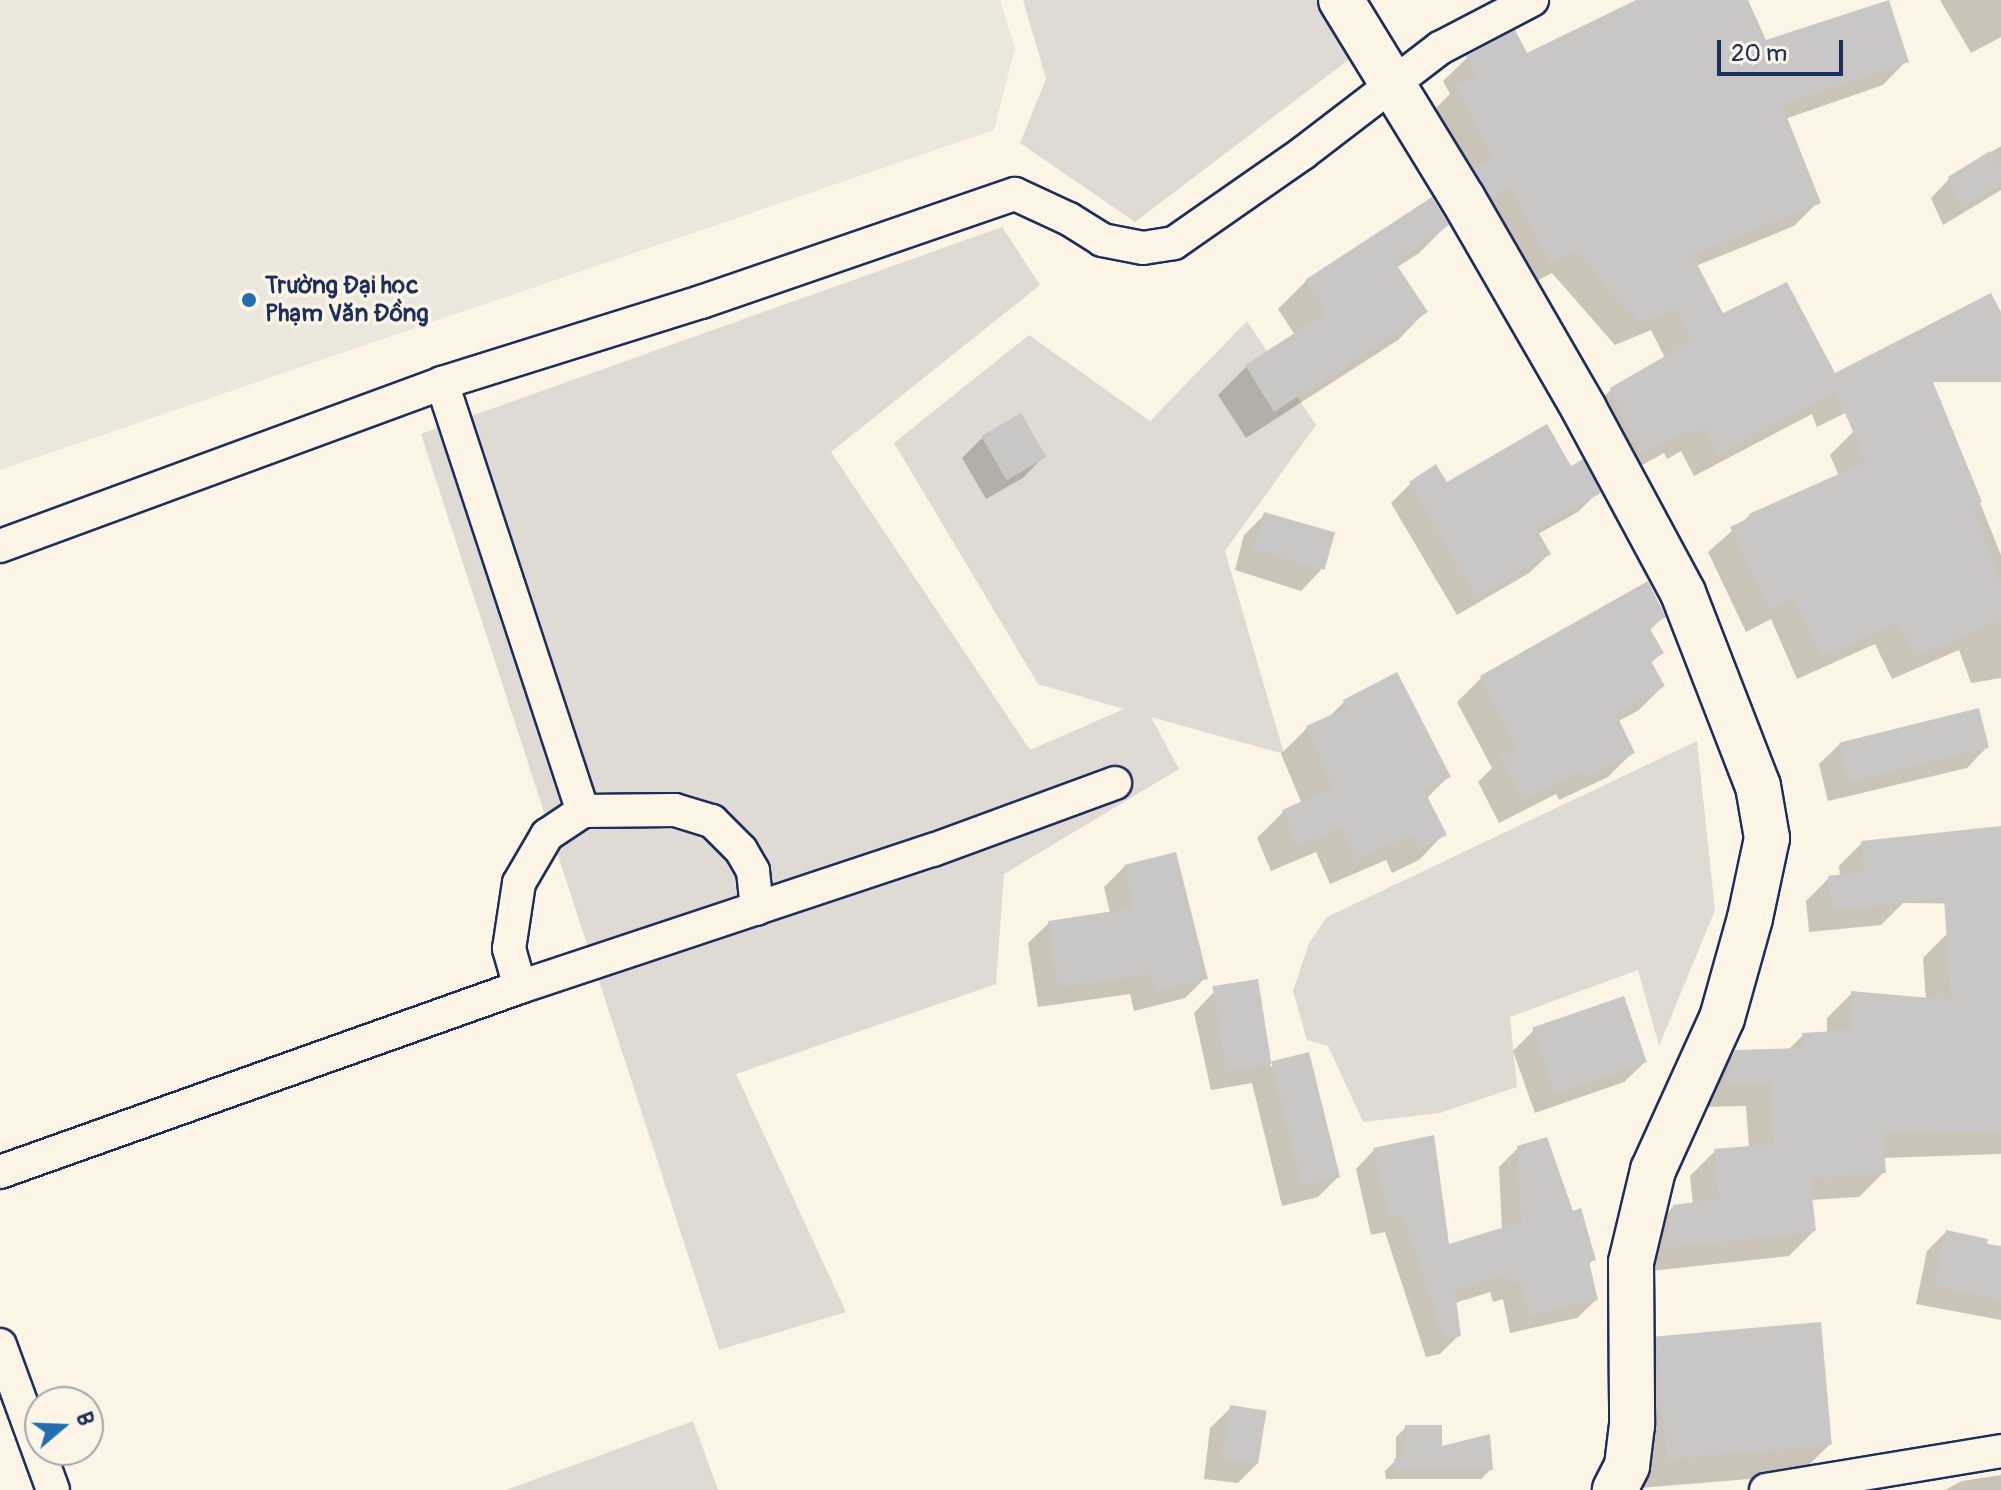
<!DOCTYPE html>
<html>
<head>
<meta charset="utf-8">
<style>
  body { margin:0 }
  #map { position:relative; width:2001px; height:1490px; overflow:hidden; background:#fcf5e5; font-family:Pangolin,sans-serif }
  div>[style] { position:absolute }
  [style*='--x'] { left:calc(var(--x)*1px); top:calc(var(--y)*1px); width:calc(var(--w)*1px); rotate:calc(var(--a)*1deg) }
  .built>* { inset:0; background:#ece7dc }
  .green>* { inset:0; background:#dfdbd4 }
  .shadow>* { inset:0; background:#0003 }
  .building>* { inset:0; background:#c8c7c6; transform-origin:0 0 }
  .roads { filter:drop-shadow(2px 0 #1b2f5e) drop-shadow(-2px 0 #1b2f5e) drop-shadow(0 2px #1b2f5e) drop-shadow(0 -2px #1b2f5e) }
  .street>* { height:32px; margin:-16px; padding:0 16px; transform-origin:16px; border-radius:16px; background:#fcf5e5 }
  .secondary>* { height:44px; margin:-22px; padding:0 22px; transform-origin:22px; border-radius:22px; background:#fcf5e5 }
  .dots>* { width:22px; height:22px; translate:-50% -50%; box-sizing:border-box; border:4px solid #fcf5e5; border-radius:50% }
  span { translate:-50% -50%; white-space:nowrap; text-align:center; line-height:1.15; -webkit-text-stroke:7px #fcf5e5; paint-order:stroke }
  .poi-label { font-size:24px; color:#1b2f5e; font-weight:700 }
  .left { translate:0 -50%; text-align:left }
  .north { position:absolute; left:24px; top:1386px; width:80px; height:80px; box-sizing:border-box; background:#fcf5e5; border:2px solid #a2a6af; border-radius:50%; rotate:71deg; font-size:22px; font-weight:700; line-height:32px; text-align:center; color:#1b2f5e }
  .north::after { content:''; display:block; margin:auto; width:28px; height:36px; background:#1f6fb2; clip-path:polygon(50% 0,100% 100%,50% 72%,0 100%) }
  .scale { position:absolute; left:1717px; top:40px; width:126px; height:36px; box-sizing:border-box; border:4px solid #1b2f5e; border-top:0; padding-left:10px; font-size:24px; line-height:28px; white-space:nowrap; color:#1b2f5e; -webkit-text-stroke:6px #fcf5e5; paint-order:stroke }
</style>
</head>
<body>
<div id="map">
  <div class="built">
    <div style="clip-path:polygon(0 0,1000px 0,1015px 48px,994px 130px,0 470px)"></div>
  </div>
  <div class="green">
    <div style="clip-path:polygon(1023px 0,1324px 0,1355px 55px,1135px 222px,1020px 143px,1046px 79px)"></div>
    <div style="clip-path:polygon(1002px 227px,1040px 285px,831px 452px,1030px 750px,1124px 709px,1038px 684px,894px 443px,1029px 335px,1150px 421px,1247px 321px,1316px 425px,1225px 551px,1284px 754px,1151px 717px,1179px 769px,1004px 874px,996px 984px,736px 1074px,846px 1312px,719px 1350px,421px 434px)"></div>
    <div style="clip-path:polygon(1697px 741px,1715px 910px,1659px 1046px,1638px 970px,1510px 1017px,1517px 1087px,1440px 1113px,1363px 1122px,1328px 1046px,1307px 1040px,1293px 991px,1309px 943px,1327px 917px)"></div>
    <div style="clip-path:polygon(693px 1421px,718px 1490px,506px 1490px)"></div>
  </div>
  <div class="shadow">
    <div style="clip-path:polygon(1645px 0,1746px 0,1765px 43px,1906px 61px,1883px 85px,1785px 119px,1818px 202px,1794px 226px,1696px 266px,1722px 316px,1834px 375px,2001px 316px,2001px 326px,1981px 346px,1817px 427px,1812px 414px,1694px 476px,1681px 451px,1667px 459px,1664px 453px,1618px 478px,1587px 413px,1611px 390px,1665px 358px,1651px 330px,1615px 345px,1552px 273px,1527px 286px,1434px 110px,1450px 94px,1443px 81px,1467px 58px,1526px 55px)"></div>
    <div style="clip-path:polygon(1940px 0,2001px 0,2001px 37px,1971px 53px)"></div>
    <div style="clip-path:polygon(2001px 146px,2001px 190px,1943px 225px,1931px 198px,1949px 179px)"></div>
    <div style="clip-path:polygon(1447px 225px,1419px 253px,1396px 268px,1425px 312px,1398px 340px,1246px 438px,1218px 395px,1246px 367px,1295px 335px,1278px 309px,1306px 281px)"></div>
    <div style="clip-path:polygon(1941px 406px,2001px 555px,2001px 678px,1971px 683px,1959px 650px,1892px 679px,1875px 644px,1797px 679px,1771px 619px,1746px 632px,1708px 552px,1750px 515px,1839px 476px,1830px 455px,1853px 432px)"></div>
    <div style="clip-path:polygon(982px 438px,1043px 457px,1023px 478px,986px 499px,962px 458px)"></div>
    <div style="clip-path:polygon(1570px 469px,1598px 492px,1578px 512px,1538px 534px,1549px 554px,1529px 573px,1457px 615px,1391px 503px,1411px 483px,1446px 485px)"></div>
    <div style="clip-path:polygon(1265px 514px,1321px 570px,1301px 591px,1235px 570px,1244px 535px)"></div>
    <div style="clip-path:polygon(1647px 584px,1663px 617px,1649px 631px,1662px 652px,1650px 664px,1663px 686px,1639px 710px,1617px 722px,1632px 753px,1608px 777px,1559px 800px,1556px 794px,1499px 823px,1478px 782px,1492px 768px,1457px 702px,1481px 678px)"></div>
    <div style="clip-path:polygon(1344px 702px,1449px 776px,1426px 799px,1444px 834px,1419px 860px,1392px 873px,1386px 860px,1330px 884px,1316px 852px,1271px 871px,1257px 838px,1283px 812px,1302px 804px,1281px 754px,1307px 728px,1326px 720px)"></div>
    <div style="clip-path:polygon(1840px 744px,1987px 747px,1967px 768px,1828px 801px,1819px 764px)"></div>
    <div style="clip-path:polygon(2001px 828px,2001px 904px,1903px 903px,1881px 925px,1809px 932px,1806px 901px,1829px 878px,1840px 877px,1839px 866px,1862px 843px)"></div>
    <div style="clip-path:polygon(1125px 866px,1205px 978px,1185px 998px,1134px 1011px,1130px 994px,1038px 1007px,1028px 943px,1049px 923px,1110px 913px,1104px 887px)"></div>
    <div style="clip-path:polygon(1948px 933px,2001px 937px,2001px 1154px,1883px 1158px,1884px 1172px,1859px 1197px,1810px 1200px,1814px 1231px,1789px 1256px,1641px 1272px,1648px 1232px,1674px 1206px,1693px 1204px,1690px 1176px,1715px 1151px,1749px 1148px,1746px 1106px,1700px 1107px,1710px 1078px,1736px 1052px,1787px 1051px,1803px 1035px,1827px 1033px,1827px 1018px,1852px 993px,1926px 1000px,1923px 958px)"></div>
    <div style="clip-path:polygon(1257px 981px,1271px 1067px,1308px 1055px,1339px 1176px,1318px 1197px,1282px 1206px,1252px 1083px,1211px 1090px,1194px 1013px,1214px 992px)"></div>
    <div style="clip-path:polygon(1534px 1030px,1645px 1062px,1624px 1082px,1535px 1113px,1513px 1051px)"></div>
    <div style="clip-path:polygon(1518px 1148px,1571px 1213px,1593px 1260px,1588px 1265px,1596px 1300px,1577px 1318px,1510px 1333px,1503px 1299px,1493px 1302px,1490px 1292px,1455px 1303px,1459px 1335px,1440px 1354px,1426px 1357px,1385px 1232px,1371px 1235px,1356px 1169px,1374px 1150px,1447px 1247px,1502px 1230px,1499px 1167px)"></div>
    <div style="clip-path:polygon(1946px 1232px,2001px 1248px,2001px 1320px,1916px 1304px,1927px 1251px)"></div>
    <div style="clip-path:polygon(1657px 1338px,1829px 1445px,1799px 1475px,1627px 1489px,1627px 1368px)"></div>
    <div style="clip-path:polygon(1231px 1408px,1258px 1463px,1238px 1483px,1204px 1479px,1210px 1428px)"></div>
    <div style="clip-path:polygon(1406px 1427px,1440px 1449px,1491px 1469px,1481px 1479px,1386px 1479px,1385px 1471px,1396px 1460px,1396px 1437px)"></div>
    <div style="clip-path:polygon(2001px 1475px,2001px 1490px,1945px 1490px,1962px 1481px)"></div>
  </div>
  <div class="building">
    <div style="clip-path:polygon(1636px 0,1748px 0,1766px 40px,1889px 0,1909px 62px,1782px 105px,1821px 203px,1692px 255px,1723px 313px,1787px 282px,1835px 373px,1991px 293px,2001px 312px,2001px 382px,1933px 382px,1982px 502px,1974px 505px,2001px 585px,2001px 620px,1915px 657px,1899px 622px,1821px 657px,1795px 598px,1770px 610px,1730px 527px,1751px 517px,1749px 514px,1866px 462px,1836px 392px,1718px 454px,1705px 429px,1692px 436px,1688px 431px,1642px 455px,1610px 388px,1691px 341px,1675px 308px,1640px 323px,1576px 251px,1551px 264px,1510px 186px,1491px 198px,1474px 170px,1492px 159px,1457px 85px,1476px 76px,1466px 56px,1515px 30px,1527px 53px)"></div>
    <div style="clip-path:polygon(1990px 151px,2001px 168px,2001px 183px,1962px 208px,1948px 177px)"></div>
    <div style="clip-path:polygon(1432px 197px,1449px 225px,1394px 261px,1428px 312px,1274px 412px,1245px 365px,1326px 313px,1305px 280px)"></div>
    <div style="left:1021px;top:413px;width:51px;height:46px;rotate:60deg"></div>
    <div style="clip-path:polygon(1547px 424px,1571px 466px,1583px 459px,1601px 493px,1536px 528px,1551px 554px,1477px 597px,1409px 482px,1436px 464px,1447px 482px)"></div>
    <div style="left:1264px;top:512px;width:74px;height:39px;rotate:16deg"></div>
    <div style="clip-path:polygon(1648px 581px,1666px 617px,1649px 627px,1664px 653px,1651px 661px,1665px 686px,1616px 714px,1635px 753px,1584px 778px,1580px 771px,1524px 800px,1501px 756px,1517px 748px,1480px 676px)"></div>
    <div style="clip-path:polygon(1397px 672px,1451px 777px,1424px 790px,1447px 835px,1419px 849px,1412px 835px,1356px 860px,1342px 827px,1297px 846px,1282px 810px,1332px 788px,1306px 726px,1347px 708px,1343px 700px)"></div>
    <div style="left:1979px;top:708px;width:41px;height:144px;rotate:76deg"></div>
    <div style="clip-path:polygon(2001px 826px,2001px 1130px,1883px 1134px,1886px 1173px,1810px 1178px,1816px 1231px,1665px 1248px,1673px 1205px,1719px 1199px,1714px 1149px,1774px 1144px,1771px 1082px,1724px 1083px,1735px 1050px,1804px 1048px,1802px 1033px,1851px 1030px,1851px 991px,1951px 1000px,1944px 898px,1832px 910px,1828px 876px,1864px 872px,1861px 841px)"></div>
    <div style="clip-path:polygon(1176px 852px,1208px 979px,1155px 992px,1150px 974px,1058px 987px,1048px 921px,1134px 908px,1124px 865px)"></div>
    <div style="left:1258px;top:979px;width:86px;height:46px;rotate:81deg"></div>
    <div style="left:1624px;top:996px;width:70px;height:97px;rotate:71deg"></div>
    <div style="left:1309px;top:1052px;width:129px;height:39px;rotate:76deg"></div>
    <div style="clip-path:polygon(1434px 1135px,1449px 1244px,1521px 1222px,1517px 1146px,1547px 1137px,1573px 1211px,1581px 1208px,1596px 1260px,1589px 1262px,1598px 1300px,1529px 1316px,1521px 1282px,1511px 1284px,1508px 1274px,1455px 1291px,1461px 1336px,1444px 1340px,1403px 1215px,1389px 1218px,1373px 1148px)"></div>
    <div style="clip-path:polygon(1946px 1230px,1988px 1239px,1987px 1244px,2001px 1246px,2001px 1300px,1934px 1286px)"></div>
    <div style="left:1821px;top:1322px;width:123px;height:166px;rotate:85deg"></div>
    <div style="left:1230px;top:1405px;width:37px;height:54px;rotate:9deg"></div>
    <div style="clip-path:polygon(1405px 1425px,1442px 1425px,1442px 1446px,1490px 1434px,1493px 1470px,1396px 1470px,1394px 1459px,1405px 1456px)"></div>
  </div>
  <div class="roads">
    <div class="street">
      <div style="--x:442;--y:383;--w:451;--a:71.8"></div>
      <div style="--x:583;--y:811;--w:92;--a:-0.6"></div>
      <div style="--x:675;--y:810;--w:39;--a:17"></div>
      <div style="--x:712;--y:821;--w:41;--a:45"></div>
      <div style="--x:741;--y:850;--w:24;--a:60"></div>
      <div style="--x:753;--y:871;--w:38;--a:84"></div>
      <div style="--x:0;--y:546;--w:471;--a:-20.2"></div>
      <div style="--x:442;--y:383;--w:271;--a:-17.4"></div>
      <div style="--x:701;--y:302;--w:332;--a:-19"></div>
      <div style="--x:1015;--y:194;--w:60;--a:24.8"></div>
      <div style="--x:1069;--y:219;--w:39;--a:32"></div>
      <div style="--x:1102;--y:240;--w:42;--a:11"></div>
      <div style="--x:1143;--y:248;--w:31;--a:-9"></div>
      <div style="--x:1174;--y:243;--w:157;--a:-34.9"></div>
      <div style="--x:1303;--y:153;--w:173;--a:-37.5"></div>
      <div style="--x:1440;--y:48;--w:104;--a:-27.6"></div>
      <div style="--x:520;--y:987;--w:40;--a:-106"></div>
      <div style="--x:509;--y:949;--w:67;--a:-81.4"></div>
      <div style="--x:519;--y:883;--w:56;--a:-59.7"></div>
      <div style="--x:547;--y:835;--w:43;--a:-33.7"></div>
      <div style="--x:0;--y:1172;--w:552;--a:-19.58"></div>
      <div style="--x:520;--y:987;--w:435;--a:-18.4"></div>
      <div style="--x:933;--y:850;--w:194;--a:-20.2"></div>
      <div style="--x:0;--y:1345;--w:154;--a:69.9"></div>
      <div style="--x:1766;--y:1490;--w:238;--a:-9.4"></div>
    </div>
    <div class="secondary">
      <div style="--x:1341;--y:0;--w:233;--a:58.5"></div>
      <div style="--x:1463;--y:199;--w:242;--a:60"></div>
      <div style="--x:1584;--y:409;--w:209;--a:61.7"></div>
      <div style="--x:1683;--y:593;--w:207;--a:68.8"></div>
      <div style="--x:1758;--y:786;--w:53;--a:80.2"></div>
      <div style="--x:1767;--y:838;--w:82;--a:102"></div>
      <div style="--x:1750;--y:918;--w:104;--a:105.6"></div>
      <div style="--x:1722;--y:1018;--w:167;--a:114.4"></div>
      <div style="--x:1653;--y:1170;--w:95;--a:103.4"></div>
      <div style="--x:1631;--y:1262;--w:163;--a:89.6"></div>
      <div style="--x:1632;--y:1425;--w:41;--a:97"></div>
      <div style="--x:1627;--y:1466;--w:27;--a:117"></div>
    </div>
  </div>
  <div class="dots">
    <div style="left:249px;top:300px;background:#1f6fb2"></div>
  </div>
  <div class="poi-label">
    <span class="left" style="left:265px;top:300px">Trường Đại học<br>Phạm Văn Đồng</span>
  </div>
  <div class="north">B</div>
  <div class="scale">20 m</div>
</div>
</body>
</html>
